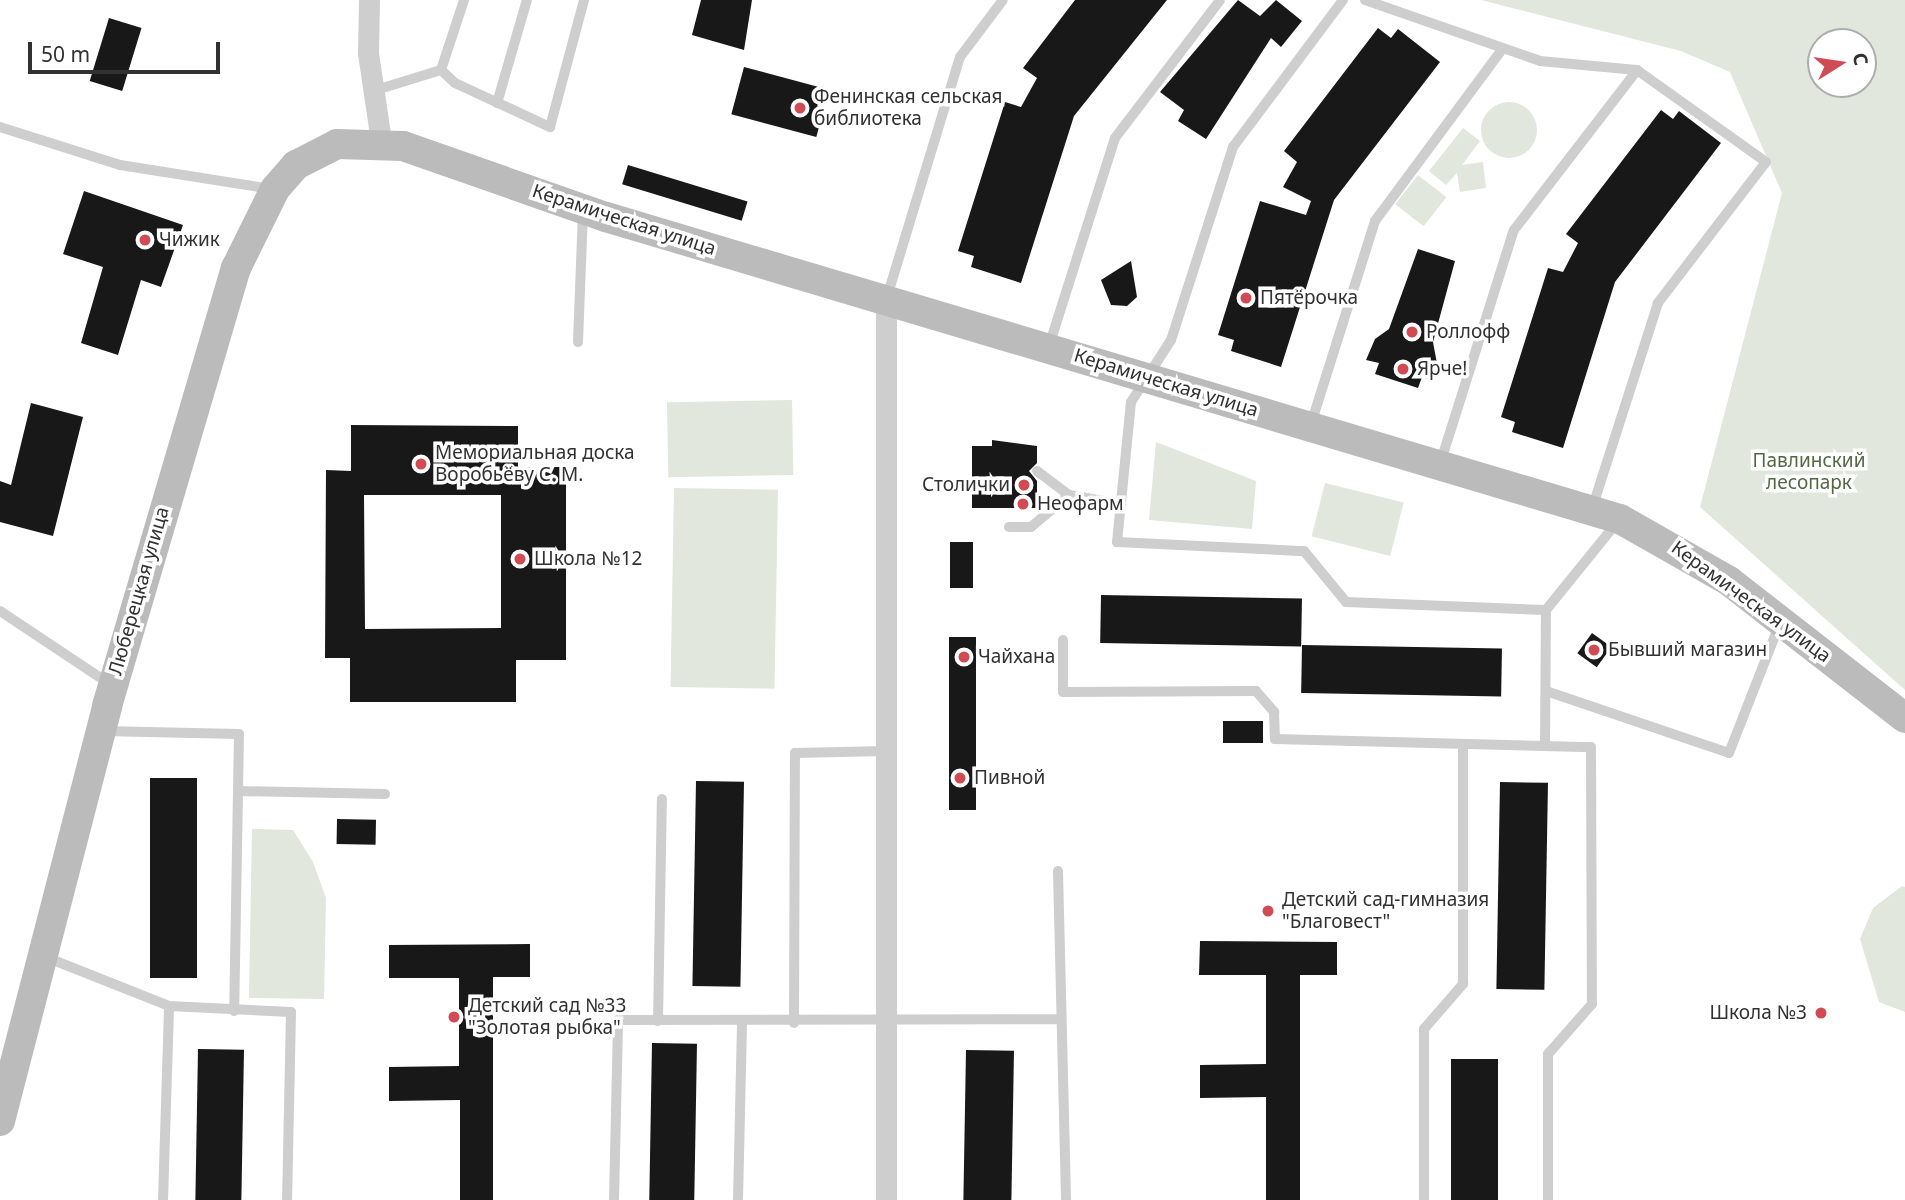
<!DOCTYPE html>
<html>
<head>
<meta charset="utf-8">
<style>
  body { margin:0 }
  #map { position:relative; width:1905px; height:1200px; overflow:hidden; background:#fff; font-family:"Noto Sans",sans-serif }
  div>[style] { position:absolute }
  [style*='--x'] { left:calc(var(--x)*1px); top:calc(var(--y)*1px); width:calc(var(--w)*1px); rotate:calc(var(--a)*1deg) }
  .green>* { inset:0; background:#e1e7dc; transform-origin:0 0 }
  .round { border-radius:50% }
  .building>* { inset:0; background:#181818; transform-origin:0 0 }
  .lane>* { height:10px; margin:-5px; padding:0 5px; transform-origin:5px; border-radius:5px; background:#cecece }
  .street>* { height:21px; margin:-10.5px; padding:0 10.5px; transform-origin:10.5px; border-radius:10.5px; background:#cecece }
  .secondary>* { height:30px; margin:-15px; padding:0 15px; transform-origin:15px; border-radius:15px; background:#bbb }
  .dots>* { width:19px; height:19px; translate:-50% -50%; box-sizing:border-box; border:4px solid #fff; border-radius:50% }
  span { translate:-50% -50%; white-space:nowrap; text-align:center; line-height:1.15; -webkit-text-stroke:7px #fff; paint-order:stroke }
  .poi-label { font-size:19px; color:#313131 }
  .left { translate:0 -50%; text-align:left }
  .right { translate:-100% -50%; text-align:right }
  .street-label { font-size:19px; color:#313131 }
  .park-label { font-size:19px; color:#546844 }
  .north { position:absolute; left:1807px; top:28px; width:70px; height:70px; box-sizing:border-box; background:#fff; border:2px solid #adadad; border-radius:50%; rotate:78deg; font-size:19px; font-weight:700; line-height:28px; text-align:center; color:#313131 }
  .north::after { content:''; display:block; margin:auto; width:24px; height:32px; background:#d04b54; clip-path:polygon(50% 0,100% 100%,50% 72%,0 100%) }
  .scale { position:absolute; left:28px; top:42px; width:192px; height:32px; box-sizing:border-box; border:4px solid #313131; border-top:0; padding-left:9px; font-size:21px; line-height:24px; white-space:nowrap; color:#313131; -webkit-text-stroke:5px #fff; paint-order:stroke }
</style>
</head>
<body>
<div id="map">
  <div class="green">
    <div style="clip-path:polygon(evenodd,1481px 0,1905px 0,1905px 690px,1700px 507px,1782px 193px,1730px 72px,1681px 51px,1481px 0,1821px 42px,1863px 42px,1863px 84px,1821px 84px,1821px 42px)"></div>
    <div class="round" style="left:1481px;top:102px;width:56px;height:56px"></div>
    <div style="clip-path:polygon(1463px 128px,1480px 141px,1462px 165px,1483px 162px,1486px 188px,1460px 192px,1457px 173px,1446px 185px,1429px 171px)"></div>
    <div style="left:1418px;top:175px;width:36px;height:37px;rotate:38deg"></div>
    <div style="left:792px;top:400px;width:75px;height:125px;rotate:89deg"></div>
    <div style="clip-path:polygon(1156px 442px,1256px 481px,1252px 529px,1149px 520px)"></div>
    <div style="left:1325px;top:483px;width:81px;height:55px;rotate:14deg"></div>
    <div style="left:674px;top:488px;width:104px;height:199px;rotate:1deg"></div>
    <div style="clip-path:polygon(252px 829px,293px 830px,313px 862px,326px 898px,324px 999px,249px 998px)"></div>
    <div style="clip-path:polygon(1902px 886px,1905px 887px,1905px 1012px,1879px 1002px,1860px 939px,1873px 908px)"></div>
  </div>
  <div class="building">
    <div style="clip-path:polygon(701px 0,752px 0,744px 50px,692px 35px)"></div>
    <div style="clip-path:polygon(1075px 0,1167px 0,1074px 116px,1021px 283px,971px 267px,974px 256px,958px 251px,1005px 102px,1021px 107px,1037px 78px,1023px 68px)"></div>
    <div style="clip-path:polygon(1238px 0,1260px 16px,1276px 0,1302px 21px,1281px 47px,1271px 38px,1206px 139px,1178px 121px,1184px 110px,1160px 92px)"></div>
    <div style="left:109px;top:18px;width:34px;height:66px;rotate:17deg"></div>
    <div style="clip-path:polygon(1378px 28px,1391px 38px,1398px 29px,1440px 62px,1334px 200px,1281px 367px,1231px 351px,1234px 340px,1218px 335px,1260px 201px,1306px 215px,1311px 201px,1283px 187px,1297px 162px,1284px 151px)"></div>
    <div style="left:744px;top:67px;width:88px;height:49px;rotate:15deg"></div>
    <div style="clip-path:polygon(1661px 110px,1673px 119px,1679px 111px,1721px 143px,1615px 282px,1563px 448px,1512px 432px,1515px 422px,1501px 417px,1548px 268px,1563px 272px,1578px 243px,1566px 234px)"></div>
    <div style="left:628px;top:165px;width:125px;height:20px;rotate:17deg"></div>
    <div style="clip-path:polygon(84px 191px,183px 225px,161px 287px,141px 280px,118px 355px,81px 343px,103px 267px,63px 254px)"></div>
    <div style="clip-path:polygon(1418px 249px,1455px 261px,1433px 342px,1438px 369px,1434px 381px,1422px 377px,1418px 388px,1375px 374px,1379px 363px,1366px 360px,1375px 339px,1389px 329px)"></div>
    <div style="clip-path:polygon(1131px 261px,1137px 297px,1127px 306px,1111px 305px,1101px 280px)"></div>
    <div style="clip-path:polygon(31px 403px,83px 417px,53px 536px,0 522px,0 481px,11px 485px)"></div>
    <div style="clip-path:polygon(evenodd,351px 425px,518px 426px,518px 467px,566px 467px,566px 660px,516px 660px,516px 702px,350px 702px,350px 658px,325px 658px,326px 470px,351px 471px,351px 425px,364px 495px,501px 495px,501px 628px,365px 629px,364px 495px)"></div>
    <div style="clip-path:polygon(992px 440px,1037px 446px,1037px 463px,1029px 471px,1037px 481px,1037px 508px,972px 508px,972px 446px,992px 446px)"></div>
    <div style="left:950px;top:542px;width:23px;height:46px"></div>
    <div style="left:1101px;top:595px;width:201px;height:48px;rotate:1deg"></div>
    <div style="left:1592px;top:633px;width:24px;height:25px;rotate:36deg"></div>
    <div style="left:949px;top:637px;width:27px;height:173px"></div>
    <div style="left:1302px;top:645px;width:200px;height:48px;rotate:1deg"></div>
    <div style="left:1223px;top:721px;width:40px;height:22px"></div>
    <div style="left:150px;top:778px;width:47px;height:200px"></div>
    <div style="left:696px;top:781px;width:48px;height:205px;rotate:1deg"></div>
    <div style="left:1500px;top:782px;width:48px;height:207px;rotate:1deg"></div>
    <div style="left:337px;top:819px;width:39px;height:25px;rotate:1deg"></div>
    <div style="clip-path:polygon(1200px 941px,1337px 942px,1337px 975px,1300px 975px,1300px 1200px,1266px 1200px,1266px 1097px,1200px 1098px,1200px 1065px,1266px 1064px,1266px 975px,1199px 975px)"></div>
    <div style="clip-path:polygon(530px 944px,530px 977px,493px 977px,493px 1200px,460px 1200px,460px 1100px,389px 1101px,389px 1067px,459px 1066px,459px 978px,389px 978px,389px 945px)"></div>
    <div style="left:652px;top:1043px;width:45px;height:157px;rotate:1deg"></div>
    <div style="left:198px;top:1049px;width:46px;height:151px;rotate:1deg"></div>
    <div style="left:966px;top:1050px;width:48px;height:150px;rotate:1deg"></div>
    <div style="left:1451px;top:1059px;width:47px;height:141px"></div>
  </div>
  <div class="lane">
    <div style="--x:1343;--y:0;--w:184;--a:126.8"></div>
    <div style="--x:1233;--y:147;--w:203;--a:107.8"></div>
    <div style="--x:1171;--y:340;--w:74;--a:122.8"></div>
    <div style="--x:1131;--y:402;--w:141;--a:95.7"></div>
    <div style="--x:1117;--y:542;--w:187;--a:2.8"></div>
    <div style="--x:1304;--y:551;--w:66;--a:50.5"></div>
    <div style="--x:1346;--y:602;--w:200;--a:2.3"></div>
    <div style="--x:1365;--y:0;--w:185;--a:19.2"></div>
    <div style="--x:1540;--y:61;--w:97;--a:5.3"></div>
    <div style="--x:1637;--y:70;--w:158;--a:35.5"></div>
    <div style="--x:1766;--y:162;--w:178;--a:127.5"></div>
    <div style="--x:1658;--y:303;--w:216;--a:107.8"></div>
    <div style="--x:441;--y:70;--w:19;--a:43"></div>
    <div style="--x:455;--y:83;--w:105;--a:24.9"></div>
    <div style="--x:550;--y:127;--w:131;--a:-75"></div>
    <div style="--x:373;--y:91;--w:71;--a:-17.2"></div>
    <div style="--x:441;--y:70;--w:74;--a:-71.8"></div>
    <div style="--x:497;--y:103;--w:107;--a:-73.8"></div>
    <div style="--x:0;--y:127;--w:126;--a:17.6"></div>
    <div style="--x:120;--y:165;--w:154;--a:9"></div>
    <div style="--x:887;--y:297;--w:251;--a:-73.1"></div>
    <div style="--x:960;--y:57;--w:71;--a:-53"></div>
    <div style="--x:578;--y:342;--w:130;--a:-87.8"></div>
    <div style="--x:1049;--y:346;--w:218;--a:-72.4"></div>
    <div style="--x:1115;--y:138;--w:173;--a:-52.7"></div>
    <div style="--x:1311;--y:424;--w:213;--a:-72.5"></div>
    <div style="--x:1375;--y:221;--w:215;--a:-53.5"></div>
    <div style="--x:1440;--y:464;--w:245;--a:-72.5"></div>
    <div style="--x:1514;--y:230;--w:202;--a:-52.4"></div>
    <div style="--x:1037;--y:471;--w:40;--a:37"></div>
    <div style="--x:1069;--y:495;--w:53;--a:9.8"></div>
    <div style="--x:1009;--y:527;--w:22;--a:0"></div>
    <div style="--x:1031;--y:527;--w:50;--a:-40.1"></div>
    <div style="--x:0;--y:611;--w:132;--a:33.6"></div>
    <div style="--x:1063;--y:640;--w:52;--a:90"></div>
    <div style="--x:1063;--y:692;--w:193;--a:-0.3"></div>
    <div style="--x:1256;--y:691;--w:28;--a:49"></div>
    <div style="--x:1274;--y:712;--w:27;--a:88"></div>
    <div style="--x:1275;--y:739;--w:316;--a:1.5"></div>
    <div style="--x:1591;--y:747;--w:257;--a:89.8"></div>
    <div style="--x:1592;--y:1004;--w:67;--a:131.3"></div>
    <div style="--x:1548;--y:1054;--w:146;--a:90"></div>
    <div style="--x:1546;--y:691;--w:193;--a:18.7"></div>
    <div style="--x:1729;--y:753;--w:140;--a:-68.6"></div>
    <div style="--x:102;--y:731;--w:137;--a:1.3"></div>
    <div style="--x:239;--y:734;--w:277;--a:91"></div>
    <div style="--x:1545;--y:746;--w:136;--a:-89.6"></div>
    <div style="--x:1546;--y:610;--w:114;--a:-51"></div>
    <div style="--x:238;--y:791;--w:147;--a:1.2"></div>
    <div style="--x:1058;--y:871;--w:329;--a:88.6"></div>
    <div style="--x:43;--y:956;--w:136;--a:21.6"></div>
    <div style="--x:169;--y:1006;--w:122;--a:2.8"></div>
    <div style="--x:291;--y:1012;--w:188;--a:91.2"></div>
    <div style="--x:658;--y:1021;--w:222;--a:-89"></div>
    <div style="--x:794;--y:1023;--w:270;--a:-89.8"></div>
    <div style="--x:795;--y:753;--w:91;--a:-1.3"></div>
    <div style="--x:163;--y:1200;--w:194;--a:-88.2"></div>
    <div style="--x:614;--y:1200;--w:180;--a:-88.7"></div>
    <div style="--x:618;--y:1020;--w:442;--a:-0.1"></div>
    <div style="--x:738;--y:1200;--w:177;--a:-88.7"></div>
    <div style="--x:1424;--y:1200;--w:171;--a:-90"></div>
    <div style="--x:1424;--y:1029;--w:60;--a:-49.1"></div>
    <div style="--x:1463;--y:984;--w:240;--a:-90"></div>
  </div>
  <div class="street">
    <div style="--x:369;--y:0;--w:53;--a:91.1"></div>
    <div style="--x:368;--y:53;--w:89;--a:81.6"></div>
    <div style="--x:886;--y:1200;--w:901;--a:-90"></div>
  </div>
  <div class="secondary">
    <div style="--x:0;--y:1121;--w:429;--a:-75.5"></div>
    <div style="--x:107;--y:706;--w:457;--a:-73.6"></div>
    <div style="--x:236;--y:268;--w:88;--a:-63.7"></div>
    <div style="--x:275;--y:189;--w:32;--a:-49"></div>
    <div style="--x:296;--y:165;--w:46;--a:-27.1"></div>
    <div style="--x:337;--y:144;--w:66;--a:1.7"></div>
    <div style="--x:403;--y:146;--w:215;--a:19.3"></div>
    <div style="--x:606;--y:217;--w:1058;--a:16.59"></div>
    <div style="--x:1620;--y:519;--w:125;--a:29.6"></div>
    <div style="--x:1729;--y:581;--w:223;--a:37.9"></div>
  </div>
  <div class="dots">
    <div style="left:800px;top:108px;background:#d04b54"></div>
    <div style="left:145px;top:240px;background:#d04b54"></div>
    <div style="left:1246px;top:298px;background:#d04b54"></div>
    <div style="left:1412px;top:332px;background:#d04b54"></div>
    <div style="left:1403px;top:369px;background:#d04b54"></div>
    <div style="left:421px;top:464px;background:#d04b54"></div>
    <div style="left:1024px;top:485px;background:#d04b54"></div>
    <div style="left:1023px;top:504px;background:#d04b54"></div>
    <div style="left:520px;top:559px;background:#d04b54"></div>
    <div style="left:1594px;top:650px;background:#d04b54"></div>
    <div style="left:964px;top:657px;background:#d04b54"></div>
    <div style="left:960px;top:778px;background:#d04b54"></div>
    <div style="left:1268px;top:911px;background:#d04b54"></div>
    <div style="left:1821px;top:1013px;background:#d04b54"></div>
    <div style="left:454px;top:1017px;background:#d04b54"></div>
  </div>
  <div class="poi-label">
    <span class="left" style="left:814px;top:108px">Фенинская сельская<br>библиотека</span>
    <span class="left" style="left:159px;top:240px">Чижик</span>
    <span class="left" style="left:1260px;top:298px">Пятёрочка</span>
    <span class="left" style="left:1426px;top:332px">Роллофф</span>
    <span class="left" style="left:1417px;top:369px">Ярче!</span>
    <span class="left" style="left:435px;top:464px">Мемориальная доска<br>Воробьёву С. М.</span>
    <span class="right" style="left:1010px;top:485px">Столички</span>
    <span class="left" style="left:1037px;top:504px">Неофарм</span>
    <span class="left" style="left:534px;top:559px">Школа №12</span>
    <span class="left" style="left:1608px;top:650px">Бывший магазин</span>
    <span class="left" style="left:978px;top:657px">Чайхана</span>
    <span class="left" style="left:974px;top:778px">Пивной</span>
    <span class="left" style="left:1282px;top:911px">Детский сад-гимназия<br>"Благовест"</span>
    <span class="left" style="left:468px;top:1017px">Детский сад №33<br>"Золотая рыбка"</span>
    <span class="right" style="left:1807px;top:1013px">Школа №3</span>
  </div>
  <div class="street-label">
    <span style="left:624px;top:220px;rotate:18deg">Керамическая улица</span>
    <span style="left:1166px;top:383px;rotate:17deg">Керамическая улица</span>
    <span style="left:139px;top:591px;rotate:-74deg">Люберецкая улица</span>
    <span style="left:1751px;top:602px;rotate:36deg">Керамическая улица</span>
  </div>
  <div class="park-label">
    <span style="left:1809px;top:472px">Павлинский<br>лесопарк</span>
  </div>
  <div class="north">С</div>
  <div class="scale">50 m</div>
</div>
</body>
</html>
